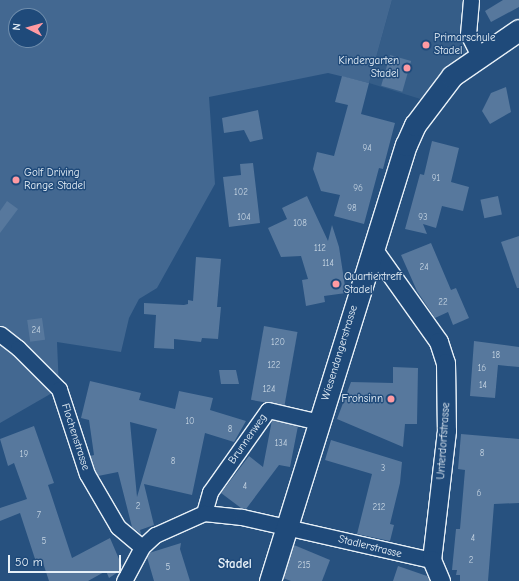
<!DOCTYPE html>
<html>
<head>
<meta charset="utf-8">
<style>
  body { margin:0 }
  #map { position:relative; width:519px; height:581px; overflow:hidden; background:#27517f; font-family:"Comic Neue",sans-serif }
  div>[style] { position:absolute }
  [style*='--x'] { left:calc(var(--x)*1px); top:calc(var(--y)*1px); width:calc(var(--w)*1px); rotate:calc(var(--a)*1deg) }
  .built>* { inset:0; background:#355d88 }
  .green>* { inset:0; background:#436891 }
  .building>* { inset:0; background:#57789d; transform-origin:0 0 }
  .roads { filter:drop-shadow(1px 0 #e8f1f8) drop-shadow(-1px 0 #e8f1f8) drop-shadow(0 1px #e8f1f8) drop-shadow(0 -1px #e8f1f8) }
  .minor>* { height:15px; margin:-7.5px; padding:0 7.5px; transform-origin:7.5px; border-radius:7.5px; background:#1f4a7a }
  .tertiary>* { height:18px; margin:-9px; padding:0 9px; transform-origin:9px; border-radius:9px; background:#1f4a7a }
  .secondary>* { height:21px; margin:-10.5px; padding:0 10.5px; transform-origin:10.5px; border-radius:10.5px; background:#1f4a7a }
  .dots>* { width:11px; height:11px; translate:-50% -50%; box-sizing:border-box; border:2px solid #1f4a7a; border-radius:50% }
  span { translate:-50% -50%; white-space:nowrap; text-align:center; line-height:1.15; -webkit-text-stroke:3px #1f4a7a; paint-order:stroke }
  .number-label { font-size:9px; color:#c4d3e1 }
  .number-label span { -webkit-text-stroke-width:0 }
  .poi-label { font-size:11px; color:#e8f1f8 }
  .left { translate:0 -50%; text-align:left }
  .right { translate:-100% -50%; text-align:right }
  .street-label { font-size:11px; color:#e8f1f8 }
  .quarter-label { font-size:13px; color:#e8f1f8; font-weight:700 }
  .north { position:absolute; left:8px; top:8px; width:40px; height:40px; box-sizing:border-box; background:#1f4a7a; border:1px solid #6f8dac; border-radius:50%; rotate:276deg; font-size:11px; font-weight:700; line-height:16px; text-align:center; color:#e8f1f8 }
  .north::after { content:''; display:block; margin:auto; width:14px; height:18px; background:#ff9aa2; clip-path:polygon(50% 0,100% 100%,50% 72%,0 100%) }
  .scale { position:absolute; left:8px; top:555px; width:113px; height:18px; box-sizing:border-box; border:2px solid #e8f1f8; border-top:0; padding-left:5px; font-size:12px; line-height:14px; white-space:nowrap; color:#e8f1f8; -webkit-text-stroke:3px #1f4a7a; paint-order:stroke }
</style>
</head>
<body>
<div id="map">
  <div class="built">
    <div style="clip-path:polygon(392px 0,471px 0,479px 56px,430px 102px,369px 83px)"></div>
  </div>
  <div class="green">
    <div style="clip-path:polygon(evenodd,0 0,392px 0,369px 83px,328px 73px,209px 97px,215px 184px,157px 288px,139px 299px,129px 318px,121px 352px,57px 342px,59px 389px,0 423px,0 0,16px 16px,40px 16px,40px 40px,16px 40px,16px 16px)"></div>
  </div>
  <div class="building">
    <div style="clip-path:polygon(503px 0,519px 0,519px 7px,491px 22px,485px 11px)"></div>
    <div style="left:390px;top:55px;width:22px;height:32px;rotate:16deg"></div>
    <div style="clip-path:polygon(342px 76px,369px 83px,361px 114px,395px 123px,383px 169px,379px 168px,364px 224px,334px 216px,340px 195px,321px 191px,313px 169px,317px 152px,334px 156px,348px 105px,335px 102px)"></div>
    <div style="clip-path:polygon(506px 87px,511px 112px,490px 124px,482px 111px,491px 93px)"></div>
    <div style="clip-path:polygon(258px 110px,263px 139px,250px 142px,244px 130px,224px 133px,222px 118px)"></div>
    <div style="clip-path:polygon(432px 141px,459px 148px,451px 182px,469px 187px,463px 211px,442px 206px,436px 228px,423px 224px,427px 234px,405px 229px,420px 174px,424px 175px)"></div>
    <div style="clip-path:polygon(253px 163px,260px 223px,229px 227px,223px 177px,241px 175px,240px 164px)"></div>
    <div style="clip-path:polygon(307px 196px,328px 241px,332px 225px,339px 247px,346px 293px,324px 296px,325px 302px,306px 306px,302px 280px,308px 279px,301px 256px,281px 257px,268px 228px,287px 219px,282px 208px)"></div>
    <div style="left:498px;top:196px;width:19px;height:18px;rotate:78deg"></div>
    <div style="clip-path:polygon(7px 201px,18px 209px,0 233px,0 211px)"></div>
    <div style="clip-path:polygon(519px 236px,519px 288px,517px 288px,501px 242px)"></div>
    <div style="clip-path:polygon(431px 243px,451px 290px,456px 288px,469px 318px,453px 325px,448px 312px,435px 318px,417px 291px,401px 255px)"></div>
    <div style="clip-path:polygon(196px 257px,221px 259px,217px 307px,221px 307px,218px 339px,202px 338px,201px 342px,174px 339px,174px 349px,154px 348px,156px 315px,144px 314px,144px 303px,184px 305px,188px 304px,188px 300px,193px 301px)"></div>
    <div style="left:42px;top:318px;width:22px;height:15px;rotate:82deg"></div>
    <div style="left:264px;top:326px;width:34px;height:75px;rotate:10deg"></div>
    <div style="clip-path:polygon(474px 341px,519px 347px,519px 367px,498px 365px,495px 398px,470px 396px)"></div>
    <div style="clip-path:polygon(393px 367px,418px 368px,417px 424px,405px 424px,403px 447px,337px 419px,351px 382px,393px 383px)"></div>
    <div style="clip-path:polygon(219px 370px,236px 370px,239px 384px,221px 384px)"></div>
    <div style="clip-path:polygon(evenodd,90px 381px,141px 393px,139px 400px,175px 409px,179px 391px,213px 398px,210px 410px,246px 421px,234px 442px,205px 433px,192px 495px,144px 484px,154px 525px,140px 530px,141px 534px,132px 527px,118px 472px,98px 476px,95px 470px,90px 456px,94px 455px,89px 420px,81px 418px,90px 381px,130px 422px,157px 429px,137px 497px,130px 422px)"></div>
    <div style="clip-path:polygon(272px 420px,298px 426px,290px 467px,279px 465px,246px 509px,241px 508px,221px 493px,249px 456px,263px 467px)"></div>
    <div style="clip-path:polygon(34px 426px,54px 483px,48px 485px,72px 558px,110px 538px,122px 566px,118px 572px,109px 578px,106px 571px,88px 581px,49px 581px,42px 560px,36px 562px,20px 513px,0 521px,0 508px,27px 499px,14px 463px,8px 466px,0 439px)"></div>
    <div style="clip-path:polygon(461px 434px,519px 439px,519px 503px,494px 504px,488px 581px,460px 581px,460px 575px,456px 575px,457px 570px,452px 570px,456px 529px,460px 529px,465px 470px,458px 469px)"></div>
    <div style="clip-path:polygon(331px 440px,402px 462px,400px 483px,390px 524px,394px 525px,390px 541px,357px 534px,372px 474px,325px 460px)"></div>
    <div style="clip-path:polygon(181px 543px,180px 549px,190px 581px,154px 581px,147px 557px,149px 553px)"></div>
    <div style="clip-path:polygon(294px 545px,330px 560px,322px 581px,291px 581px,283px 578px)"></div>
    <div style="clip-path:polygon(398px 566px,427px 576px,430px 581px,393px 581px)"></div>
  </div>
  <div class="roads">
    <div class="minor">
      <div style="--x:471;--y:0;--w:34;--a:95"></div>
      <div style="--x:468;--y:34;--w:25;--a:63"></div>
      <div style="--x:0;--y:334;--w:23;--a:38"></div>
      <div style="--x:18;--y:348;--w:58;--a:45"></div>
      <div style="--x:59;--y:389;--w:89;--a:71.8"></div>
      <div style="--x:87;--y:474;--w:61;--a:59.7"></div>
      <div style="--x:118;--y:527;--w:31;--a:40"></div>
      <div style="--x:204;--y:513;--w:22;--a:-74"></div>
      <div style="--x:210;--y:492;--w:100;--a:-54.7"></div>
      <div style="--x:268;--y:410;--w:52;--a:13.2"></div>
      <div style="--x:124;--y:581;--w:38;--a:-62"></div>
      <div style="--x:142;--y:547;--w:18;--a:-43"></div>
      <div style="--x:155;--y:535;--w:54;--a:-24.2"></div>
      <div style="--x:204;--y:513;--w:38;--a:6"></div>
      <div style="--x:242;--y:517;--w:195;--a:12.8"></div>
    </div>
    <div class="tertiary">
      <div style="--x:373;--y:249;--w:114;--a:54.6"></div>
      <div style="--x:439;--y:342;--w:22;--a:72"></div>
      <div style="--x:446;--y:363;--w:68;--a:89.2"></div>
      <div style="--x:447;--y:431;--w:130;--a:96.6"></div>
      <div style="--x:432;--y:560;--w:23;--a:67"></div>
    </div>
    <div class="secondary">
      <div style="--x:270;--y:581;--w:457;--a:-72.7"></div>
      <div style="--x:406;--y:145;--w:22;--a:-66"></div>
      <div style="--x:415;--y:125;--w:61;--a:-52.9"></div>
      <div style="--x:452;--y:76;--w:81;--a:-34.5"></div>
    </div>
  </div>
  <div class="dots">
    <div style="left:426px;top:45px;background:#ff9aa2"></div>
    <div style="left:407px;top:68px;background:#ff9aa2"></div>
    <div style="left:16px;top:180px;background:#ff9aa2"></div>
    <div style="left:336px;top:284px;background:#ff9aa2"></div>
    <div style="left:391px;top:399px;background:#ff9aa2"></div>
  </div>
  <div class="number-label">
    <span style="left:367px;top:148px">94</span>
    <span style="left:436px;top:178px">91</span>
    <span style="left:358px;top:188px">96</span>
    <span style="left:241px;top:192px">102</span>
    <span style="left:352px;top:208px">98</span>
    <span style="left:244px;top:217px">104</span>
    <span style="left:423px;top:217px">93</span>
    <span style="left:300px;top:223px">108</span>
    <span style="left:320px;top:248px">112</span>
    <span style="left:328px;top:263px">114</span>
    <span style="left:424px;top:267px">24</span>
    <span style="left:443px;top:302px">22</span>
    <span style="left:36px;top:330px">24</span>
    <span style="left:278px;top:342px">120</span>
    <span style="left:496px;top:355px">18</span>
    <span style="left:274px;top:365px">122</span>
    <span style="left:482px;top:368px">16</span>
    <span style="left:483px;top:385px">14</span>
    <span style="left:269px;top:389px">124</span>
    <span style="left:190px;top:421px">10</span>
    <span style="left:230px;top:429px">8</span>
    <span style="left:281px;top:443px">134</span>
    <span style="left:482px;top:453px">8</span>
    <span style="left:24px;top:454px">19</span>
    <span style="left:173px;top:461px">8</span>
    <span style="left:383px;top:468px">3</span>
    <span style="left:245px;top:486px">4</span>
    <span style="left:479px;top:493px">6</span>
    <span style="left:138px;top:506px">2</span>
    <span style="left:379px;top:507px">212</span>
    <span style="left:39px;top:515px">7</span>
    <span style="left:473px;top:538px">4</span>
    <span style="left:44px;top:541px">5</span>
    <span style="left:471px;top:560px">2</span>
    <span style="left:304px;top:565px">215</span>
    <span style="left:168px;top:567px">5</span>
  </div>
  <div class="poi-label">
    <span class="left" style="left:434px;top:45px">Primarschule<br>Stadel</span>
    <span class="right" style="left:399px;top:68px">Kindergarten<br>Stadel</span>
    <span class="left" style="left:24px;top:180px">Golf Driving<br>Range Stadel</span>
    <span class="left" style="left:344px;top:284px">Quartiertreff<br>Stadel</span>
    <span class="right" style="left:383px;top:399px">Frohsinn</span>
  </div>
  <div class="street-label">
    <span style="left:340px;top:353px;rotate:-73deg">Wiesendangerstrasse</span>
    <span style="left:75px;top:437px;rotate:72deg">Flochenstrasse</span>
    <span style="left:248px;top:439px;rotate:-55deg">Brunnenweg</span>
    <span style="left:444px;top:441px;rotate:-86deg">Unterdorfstrasse</span>
    <span style="left:370px;top:547px;rotate:14deg">Stadlerstrasse</span>
  </div>
  <div class="quarter-label">
    <span style="left:235px;top:564px">Stadel</span>
  </div>
  <div class="north">N</div>
  <div class="scale">50 m</div>
</div>
</body>
</html>
